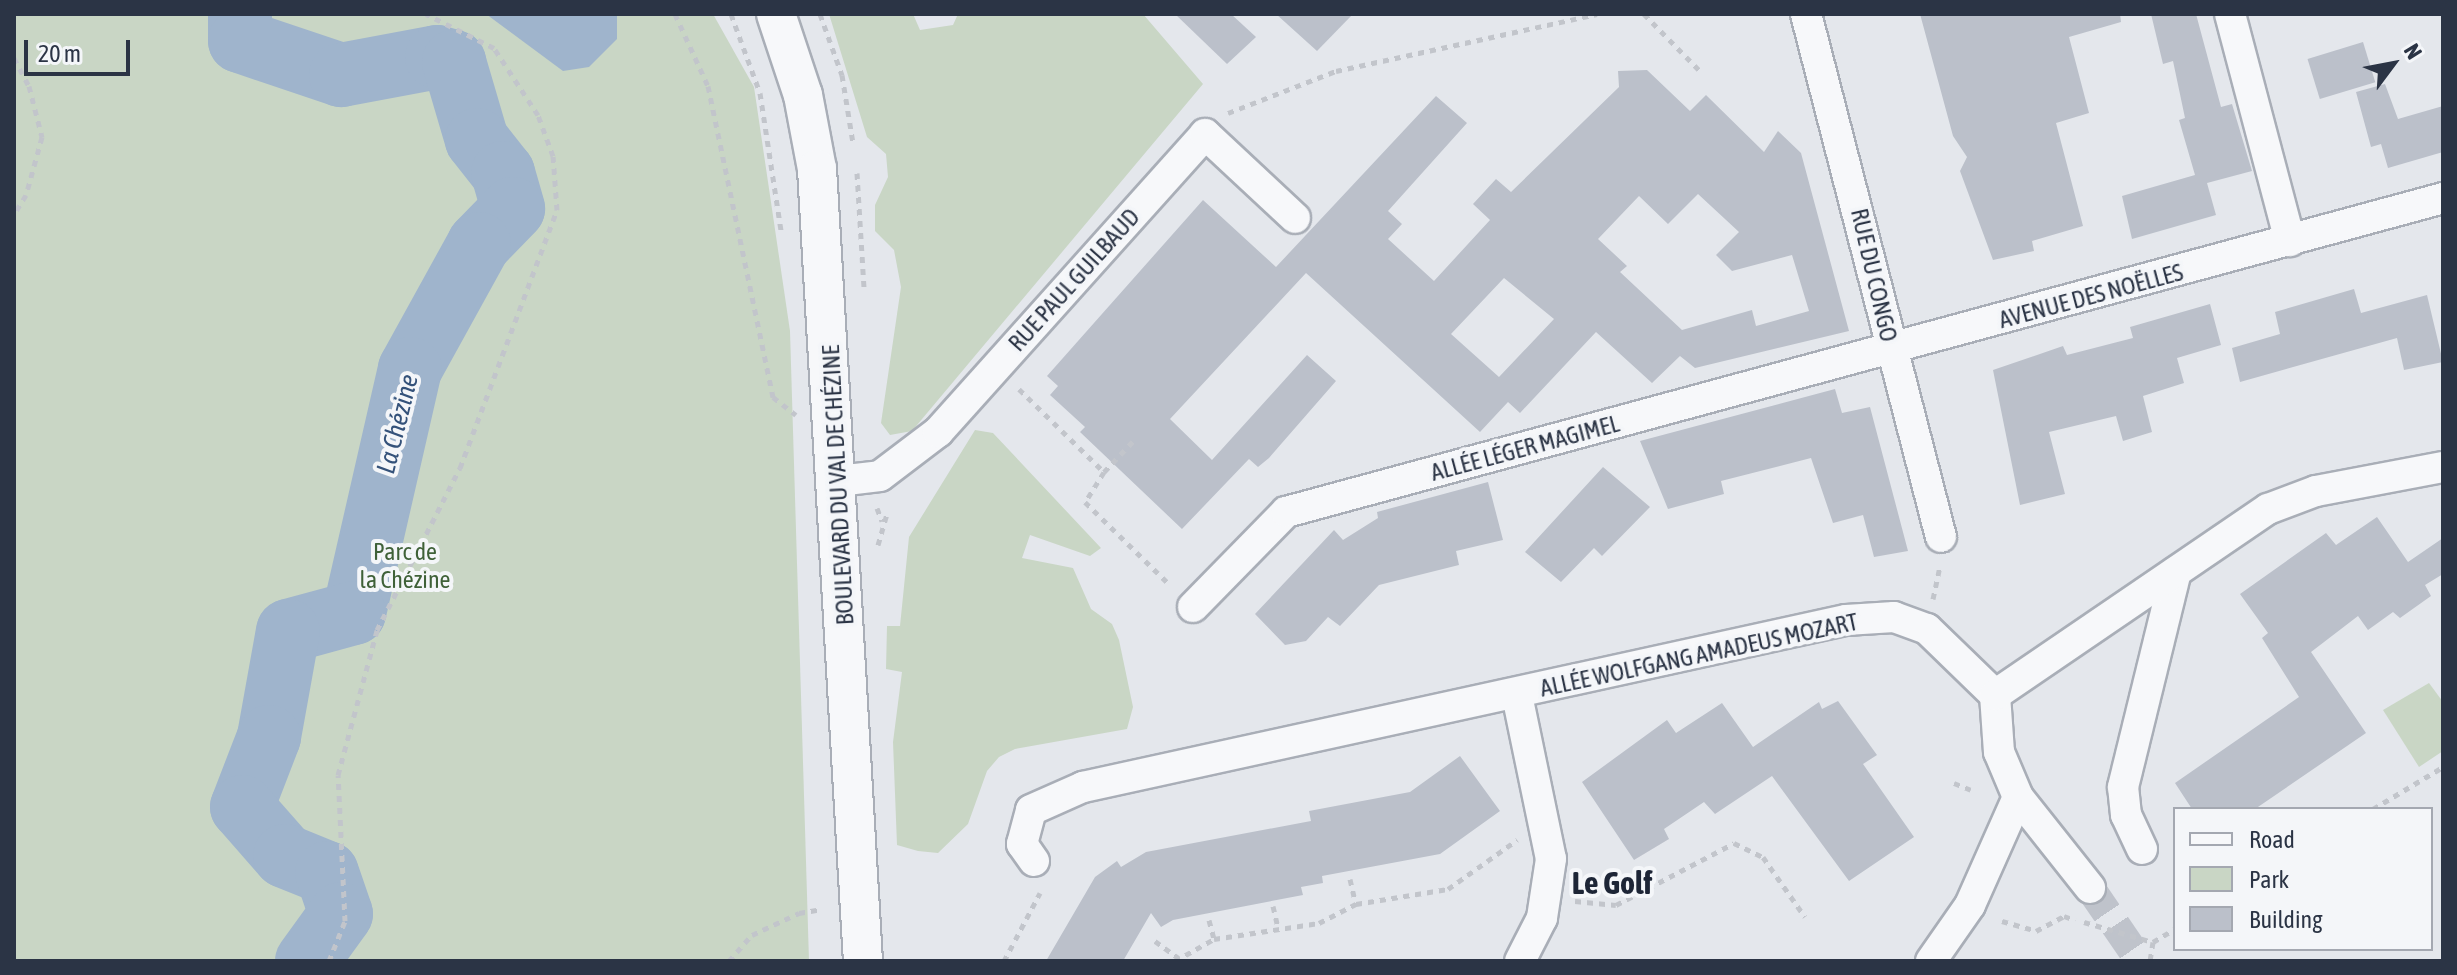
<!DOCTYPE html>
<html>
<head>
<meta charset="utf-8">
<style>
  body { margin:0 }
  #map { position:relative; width:2457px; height:975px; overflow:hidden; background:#e4e7ec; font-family:"Asap Condensed",sans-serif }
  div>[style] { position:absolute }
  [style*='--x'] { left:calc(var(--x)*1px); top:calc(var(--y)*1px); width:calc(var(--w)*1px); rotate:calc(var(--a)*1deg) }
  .green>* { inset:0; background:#c9d6c5 }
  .water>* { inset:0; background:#9fb4cc }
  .river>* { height:64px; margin:-32px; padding:0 32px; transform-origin:32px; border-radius:32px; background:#9fb4cc }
  .building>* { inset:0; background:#bbc0ca; transform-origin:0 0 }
  .minor-tunnel>* { height:30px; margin-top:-15px; transform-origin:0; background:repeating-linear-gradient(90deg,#bfc3cb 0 30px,transparent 0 45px) }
  .path>* { height:5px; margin-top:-2.5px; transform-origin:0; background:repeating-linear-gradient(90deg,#c2c5cb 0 6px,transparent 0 12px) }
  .roads { filter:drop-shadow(2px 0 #a9aeb7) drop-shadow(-2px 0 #a9aeb7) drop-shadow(0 2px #a9aeb7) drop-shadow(0 -2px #a9aeb7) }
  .minor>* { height:30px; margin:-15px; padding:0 15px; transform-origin:15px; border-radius:15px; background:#f7f8fa }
  .tertiary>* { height:38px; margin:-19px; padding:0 19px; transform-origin:19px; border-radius:19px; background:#f7f8fa }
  span { translate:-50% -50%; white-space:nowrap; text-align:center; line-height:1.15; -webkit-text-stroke:8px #f4f6f9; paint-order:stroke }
  .street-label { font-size:24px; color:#2b3445 }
  .park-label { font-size:24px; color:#3f6138 }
  .water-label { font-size:26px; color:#34527a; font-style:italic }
  .district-label { font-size:32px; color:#1d2536; font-weight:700 }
  .frame { position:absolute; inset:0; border:16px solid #2b3445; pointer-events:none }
  .legend { position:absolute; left:2173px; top:807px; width:260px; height:144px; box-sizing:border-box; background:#f4f6f9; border:2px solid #a4a8b1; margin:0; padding:10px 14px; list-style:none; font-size:24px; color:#2b3445 }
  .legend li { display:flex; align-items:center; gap:16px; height:40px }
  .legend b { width:40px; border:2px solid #a4a8b1 }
  .north { position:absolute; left:2353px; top:24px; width:80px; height:80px; -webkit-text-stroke:6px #f4f6f9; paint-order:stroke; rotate:58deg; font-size:22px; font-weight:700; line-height:32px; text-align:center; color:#2b3445 }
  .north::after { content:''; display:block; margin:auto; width:28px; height:36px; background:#2b3445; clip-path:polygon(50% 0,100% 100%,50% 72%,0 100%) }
  .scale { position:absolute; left:24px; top:40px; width:106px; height:36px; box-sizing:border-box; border:4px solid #2b3445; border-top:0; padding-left:10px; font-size:24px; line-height:28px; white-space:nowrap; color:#2b3445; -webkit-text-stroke:6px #f4f6f9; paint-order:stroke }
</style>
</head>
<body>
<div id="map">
  <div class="green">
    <div style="clip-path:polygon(14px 14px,713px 14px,754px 87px,790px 331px,809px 961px,14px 961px)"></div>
    <div style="clip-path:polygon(829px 14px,913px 14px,920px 30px,953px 25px,958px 14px,1143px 14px,1203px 84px,912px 431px,890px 435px,881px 423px,901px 287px,894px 250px,875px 231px,875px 205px,888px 177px,886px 154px,867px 137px)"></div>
    <div style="clip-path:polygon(975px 430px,993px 433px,1101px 548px,1090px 556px,1030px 535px,1022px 558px,1073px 568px,1091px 609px,1112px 624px,1119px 640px,1133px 707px,1127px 729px,1015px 749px,999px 757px,987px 771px,968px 824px,938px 853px,918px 851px,897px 845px,893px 742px,902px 672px,886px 669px,887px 626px,900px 626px,909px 537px)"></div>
    <div style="clip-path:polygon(2429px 683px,2443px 702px,2443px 751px,2419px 767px,2383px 710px)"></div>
  </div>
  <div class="water">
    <div style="clip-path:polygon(486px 14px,617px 14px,617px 39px,589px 67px,563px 71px)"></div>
  </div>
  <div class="river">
    <div style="--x:240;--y:14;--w:27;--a:90"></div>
    <div style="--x:240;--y:41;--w:107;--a:18.6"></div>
    <div style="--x:341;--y:75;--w:98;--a:-10.6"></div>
    <div style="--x:437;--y:57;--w:18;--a:16"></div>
    <div style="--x:454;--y:62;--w:81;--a:73.6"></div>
    <div style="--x:477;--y:140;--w:42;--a:51.8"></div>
    <div style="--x:503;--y:173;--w:37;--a:74"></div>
    <div style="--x:513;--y:209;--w:49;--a:134.2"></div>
    <div style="--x:479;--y:244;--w:143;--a:118.9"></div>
    <div style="--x:410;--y:369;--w:250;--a:102.9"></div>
    <div style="--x:354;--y:613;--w:68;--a:164.7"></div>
    <div style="--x:288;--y:631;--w:108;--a:100.2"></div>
    <div style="--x:269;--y:737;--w:75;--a:111.1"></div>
    <div style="--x:242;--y:807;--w:65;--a:48.7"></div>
    <div style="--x:285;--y:856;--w:45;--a:22"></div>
    <div style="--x:327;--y:873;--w:43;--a:71.1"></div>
    <div style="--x:341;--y:914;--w:58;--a:125.9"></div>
  </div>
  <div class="building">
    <div style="clip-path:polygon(1175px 14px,1231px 14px,1256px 37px,1227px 64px)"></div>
    <div style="clip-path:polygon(1276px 14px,1353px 14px,1317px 51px)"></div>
    <div style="clip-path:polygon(1920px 14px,2120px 14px,2121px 22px,2069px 37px,2089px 113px,2056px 123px,2083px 226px,2032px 241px,2034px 251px,1993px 260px,1960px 171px,1967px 157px,1953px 136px)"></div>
    <div style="clip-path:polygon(2151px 14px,2196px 14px,2221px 107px,2232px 104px,2252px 171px,2207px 183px,2216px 215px,2132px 239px,2122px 196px,2195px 175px,2179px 120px,2185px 118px,2173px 61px,2163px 64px)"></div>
    <div style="left:2363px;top:42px;width:42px;height:58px;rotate:73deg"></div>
    <div style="clip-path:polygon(evenodd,1647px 70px,1690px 111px,1706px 95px,1764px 152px,1778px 131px,1801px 153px,1849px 331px,1695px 368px,1680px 356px,1652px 383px,1596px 332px,1520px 413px,1508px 402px,1480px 432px,1306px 273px,1170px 419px,1212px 460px,1307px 355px,1336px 381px,1269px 458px,1258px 467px,1249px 459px,1182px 529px,1080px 432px,1085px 427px,1050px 395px,1058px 386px,1047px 376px,1203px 200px,1276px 267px,1436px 96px,1467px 123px,1388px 211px,1402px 224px,1388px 239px,1434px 281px,1490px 220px,1473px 204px,1496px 179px,1511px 192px,1619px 87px,1618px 71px,1647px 70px,1698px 194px,1739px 232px,1716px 255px,1732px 271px,1792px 255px,1809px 311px,1756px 326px,1752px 310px,1682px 330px,1620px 272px,1627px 266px,1598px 239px,1639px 196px,1668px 224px,1698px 194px,1647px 70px,1504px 278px,1554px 319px,1499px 377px,1451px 334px,1504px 278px)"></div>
    <div style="clip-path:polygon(2385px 84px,2398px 119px,2443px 106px,2443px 152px,2388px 168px,2381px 144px,2371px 147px,2356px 92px)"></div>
    <div style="clip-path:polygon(2354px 289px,2361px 313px,2427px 295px,2443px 362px,2404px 370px,2397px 338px,2240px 382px,2232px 348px,2280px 334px,2275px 312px)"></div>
    <div style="clip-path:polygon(2210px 304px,2221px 345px,2177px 358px,2184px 383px,2143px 396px,2152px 432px,2123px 441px,2116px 416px,2049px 432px,2065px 494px,2020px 505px,1993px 370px,2063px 346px,2067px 355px,2133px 338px,2130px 327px)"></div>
    <div style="clip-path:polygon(1835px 389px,1842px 413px,1870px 407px,1908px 551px,1874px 557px,1863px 515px,1833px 523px,1811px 458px,1721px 481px,1724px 494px,1668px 509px,1640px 441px)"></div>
    <div style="clip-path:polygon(1603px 467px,1650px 507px,1602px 556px,1594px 548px,1561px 582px,1525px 552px)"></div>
    <div style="clip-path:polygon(1488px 482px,1503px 540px,1456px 551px,1459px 565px,1379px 585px,1340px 626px,1328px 617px,1306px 641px,1285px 645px,1255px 614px,1334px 530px,1343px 540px,1378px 518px,1377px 512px)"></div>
    <div style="clip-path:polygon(2377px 517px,2408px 562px,2443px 538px,2443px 574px,2425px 585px,2431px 596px,2400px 618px,2393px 612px,2368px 630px,2358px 616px,2311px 652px,2366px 733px,2255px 809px,2192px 809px,2175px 783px,2299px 697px,2262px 638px,2268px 633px,2240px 594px,2326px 533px,2336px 545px)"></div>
    <div style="clip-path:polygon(1838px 701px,1877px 755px,1863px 764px,1914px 837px,1849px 881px,1772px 776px,1715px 814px,1704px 802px,1664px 829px,1669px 839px,1634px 860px,1582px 782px,1667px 720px,1676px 733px,1722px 703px,1753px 747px,1819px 702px,1822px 709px)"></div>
    <div style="clip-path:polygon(1460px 756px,1500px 811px,1440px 854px,1322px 876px,1323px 883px,1301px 887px,1303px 895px,1173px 920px,1161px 927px,1151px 913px,1123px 961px,1046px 961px,1095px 877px,1117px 861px,1121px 867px,1146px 852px,1311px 821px,1309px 811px,1410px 792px)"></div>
  </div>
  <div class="minor-tunnel">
    <div style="--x:2090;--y:888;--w:88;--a:55.6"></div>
  </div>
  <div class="path">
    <div style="--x:675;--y:14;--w:79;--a:65.4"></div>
    <div style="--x:708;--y:86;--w:318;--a:78.2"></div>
    <div style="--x:773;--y:397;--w:29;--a:38"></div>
    <div style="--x:731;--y:14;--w:84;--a:69.8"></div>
    <div style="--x:760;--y:93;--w:139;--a:81.3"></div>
    <div style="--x:820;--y:14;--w:65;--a:70.2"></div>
    <div style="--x:842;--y:75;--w:69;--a:80.8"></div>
    <div style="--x:1644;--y:14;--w:80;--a:45.5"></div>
    <div style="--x:14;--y:58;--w:32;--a:62"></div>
    <div style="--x:29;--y:86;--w:53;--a:75.7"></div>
    <div style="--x:42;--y:137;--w:60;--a:105.4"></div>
    <div style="--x:26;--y:195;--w:22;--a:122"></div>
    <div style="--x:1228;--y:113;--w:116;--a:-21.3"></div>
    <div style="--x:1336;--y:71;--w:267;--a:-12.3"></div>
    <div style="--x:857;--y:173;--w:114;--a:86.5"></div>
    <div style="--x:1019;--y:389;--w:119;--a:44.3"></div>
    <div style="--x:1104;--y:472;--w:47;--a:-46.7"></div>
    <div style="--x:1104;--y:472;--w:36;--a:122"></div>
    <div style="--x:1085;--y:502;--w:119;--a:44.3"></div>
    <div style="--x:877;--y:508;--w:14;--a:69"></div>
    <div style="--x:878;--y:545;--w:35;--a:-74"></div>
    <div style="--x:1933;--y:599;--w:34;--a:-78"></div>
    <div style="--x:1954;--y:783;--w:18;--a:22"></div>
    <div style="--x:2373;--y:809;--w:82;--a:-31"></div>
    <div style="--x:1350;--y:879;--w:26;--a:77"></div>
    <div style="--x:1575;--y:901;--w:41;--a:5.6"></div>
    <div style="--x:1616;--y:905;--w:133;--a:-27.7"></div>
    <div style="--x:1734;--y:843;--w:32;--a:26"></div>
    <div style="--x:1763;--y:857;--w:73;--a:55"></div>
    <div style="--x:1273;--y:906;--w:23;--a:77"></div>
    <div style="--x:1209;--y:920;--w:20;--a:75"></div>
    <div style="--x:2002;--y:921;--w:35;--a:16"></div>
    <div style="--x:2036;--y:931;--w:32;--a:-28"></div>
    <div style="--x:2064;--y:916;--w:12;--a:20"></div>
    <div style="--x:2084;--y:922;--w:72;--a:16.2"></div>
    <div style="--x:2153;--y:942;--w:19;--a:99"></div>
    <div style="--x:1155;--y:941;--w:29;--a:36"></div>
    <div style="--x:2153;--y:942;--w:26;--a:-31"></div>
    <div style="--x:329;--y:961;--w:43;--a:-68.2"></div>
    <div style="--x:345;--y:921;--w:146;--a:-92.7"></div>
    <div style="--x:338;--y:775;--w:150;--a:-74.9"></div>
    <div style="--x:377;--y:630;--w:182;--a:-62.9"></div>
    <div style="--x:460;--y:468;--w:276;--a:-69.4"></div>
    <div style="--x:557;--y:210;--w:54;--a:-94.2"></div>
    <div style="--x:553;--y:156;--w:44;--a:-110.1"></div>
    <div style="--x:538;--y:115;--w:80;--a:-123.3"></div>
    <div style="--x:494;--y:48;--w:76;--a:-153.4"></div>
    <div style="--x:729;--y:961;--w:35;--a:-49"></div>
    <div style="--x:752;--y:935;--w:52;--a:-25.1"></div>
    <div style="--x:799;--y:913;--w:22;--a:-10"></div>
    <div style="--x:1004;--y:961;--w:77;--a:-62.1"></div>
    <div style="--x:1175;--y:961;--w:45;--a:-29.4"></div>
    <div style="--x:1214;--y:939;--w:106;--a:-8.7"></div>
    <div style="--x:1319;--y:923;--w:42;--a:-27.2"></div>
    <div style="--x:1356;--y:904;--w:93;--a:-9.3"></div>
    <div style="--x:1448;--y:889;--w:85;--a:-35.4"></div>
  </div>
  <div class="roads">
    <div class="minor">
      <div style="--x:1806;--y:14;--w:540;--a:75.53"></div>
      <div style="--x:2230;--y:14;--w:235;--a:75.2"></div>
      <div style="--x:838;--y:481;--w:42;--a:-6.8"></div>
      <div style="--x:880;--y:476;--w:73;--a:-37.2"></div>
      <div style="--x:938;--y:432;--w:400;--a:-48.1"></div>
      <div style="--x:1205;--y:134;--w:123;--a:43"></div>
      <div style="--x:1193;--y:607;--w:133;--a:-45.6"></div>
      <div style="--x:1286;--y:512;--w:1199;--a:-15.18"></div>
      <div style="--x:1517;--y:695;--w:167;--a:78.3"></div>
      <div style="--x:1551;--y:859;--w:60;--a:98.7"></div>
      <div style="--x:1542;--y:918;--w:48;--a:117.1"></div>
      <div style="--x:1995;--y:695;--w:57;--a:86"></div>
      <div style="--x:1999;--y:752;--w:49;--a:67.1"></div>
      <div style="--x:2018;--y:797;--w:116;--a:51.6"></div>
      <div style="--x:2142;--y:849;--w:38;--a:-115"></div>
      <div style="--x:2126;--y:815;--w:28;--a:-96"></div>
      <div style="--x:2123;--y:787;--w:221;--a:-76.2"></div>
      <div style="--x:1034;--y:861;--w:21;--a:-125"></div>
      <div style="--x:1022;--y:844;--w:35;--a:-75"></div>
      <div style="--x:1031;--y:810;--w:57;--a:-23.9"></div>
      <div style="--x:1083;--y:787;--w:781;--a:-12.35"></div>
      <div style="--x:1846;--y:620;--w:48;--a:-3.6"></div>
      <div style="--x:1894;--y:617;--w:35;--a:20"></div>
      <div style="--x:1927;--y:629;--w:95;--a:44.1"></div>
      <div style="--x:1995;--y:695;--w:330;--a:-34.3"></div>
      <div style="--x:2268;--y:509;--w:51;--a:-20.6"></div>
      <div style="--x:2316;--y:491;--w:129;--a:-10.7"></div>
      <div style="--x:1931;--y:961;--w:68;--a:-55.1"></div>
      <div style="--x:1970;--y:905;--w:118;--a:-66"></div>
    </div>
    <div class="tertiary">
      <div style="--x:776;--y:14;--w:85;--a:71.6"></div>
      <div style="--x:803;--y:95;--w:75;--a:79.3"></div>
      <div style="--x:817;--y:169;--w:793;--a:86.68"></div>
    </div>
  </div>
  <div class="street-label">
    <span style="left:1874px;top:275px;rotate:77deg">RUE DU CONGO</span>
    <span style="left:1074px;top:280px;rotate:-48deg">RUE PAUL GUILBAUD</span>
    <span style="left:2091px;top:296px;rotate:-15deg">AVENUE DES NOËLLES</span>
    <span style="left:1525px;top:448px;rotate:-15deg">ALLÉE LÉGER MAGIMEL</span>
    <span style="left:838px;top:485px;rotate:-93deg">BOULEVARD DU VAL DE CHÉZINE</span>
    <span style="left:1699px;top:655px;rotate:-12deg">ALLÉE WOLFGANG AMADEUS MOZART</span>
  </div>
  <div class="park-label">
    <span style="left:405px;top:566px">Parc de<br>la Chézine</span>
  </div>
  <div class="water-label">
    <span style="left:398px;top:424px;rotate:-76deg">La Chézine</span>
  </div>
  <div class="district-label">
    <span style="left:1612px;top:883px">Le Golf</span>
  </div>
  <div class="frame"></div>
  <ul class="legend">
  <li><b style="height:10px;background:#f7f8fa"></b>Road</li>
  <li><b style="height:22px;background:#c9d6c5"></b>Park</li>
  <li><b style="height:22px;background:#bbc0ca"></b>Building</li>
  </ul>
  <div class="north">N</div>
  <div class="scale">20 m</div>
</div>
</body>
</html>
